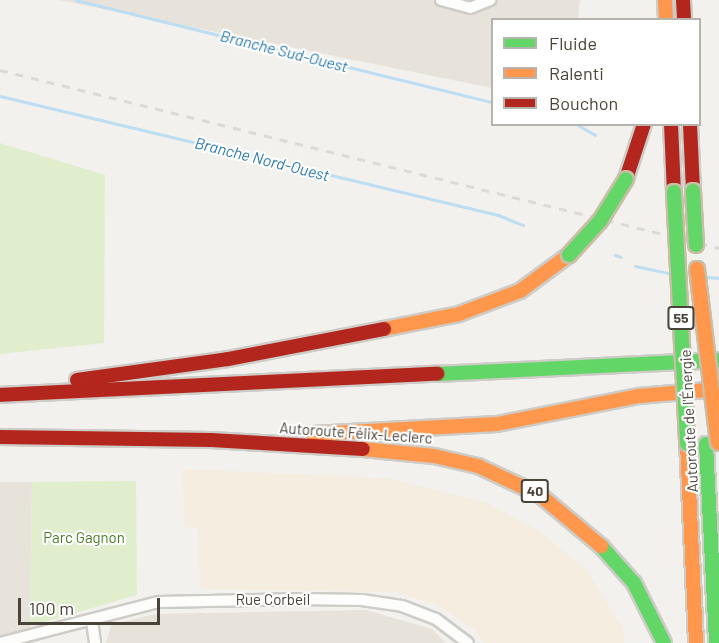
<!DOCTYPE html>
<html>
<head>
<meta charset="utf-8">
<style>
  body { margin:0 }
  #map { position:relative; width:719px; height:643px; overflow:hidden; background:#f2f1ed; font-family:Barlow,sans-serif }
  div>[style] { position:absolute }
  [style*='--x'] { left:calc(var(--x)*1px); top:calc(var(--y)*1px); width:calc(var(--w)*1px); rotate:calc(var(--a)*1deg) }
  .residential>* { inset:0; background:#e7e3da }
  .commercial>* { inset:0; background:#f5ede0 }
  .green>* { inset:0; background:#e0eecd }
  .stream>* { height:3px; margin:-1.5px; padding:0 1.5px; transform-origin:1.5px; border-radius:1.5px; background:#bcddf2 }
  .roads { filter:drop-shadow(2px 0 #ceccc7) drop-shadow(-2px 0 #ceccc7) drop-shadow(0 2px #ceccc7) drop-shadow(0 -2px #ceccc7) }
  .street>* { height:10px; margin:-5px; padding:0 5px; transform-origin:5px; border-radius:5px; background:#fdfdfc }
  .fast>* { height:14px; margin:-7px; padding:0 7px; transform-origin:7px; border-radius:7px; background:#63d668 }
  .slow>* { height:14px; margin:-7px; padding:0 7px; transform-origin:7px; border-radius:7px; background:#ff974d }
  .jam>* { height:14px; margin:-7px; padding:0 7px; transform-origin:7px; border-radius:7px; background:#b3261e }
  .rail>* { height:3px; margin-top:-1.5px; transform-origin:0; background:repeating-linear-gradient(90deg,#dadad9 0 8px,transparent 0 16px) }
  .bridges { filter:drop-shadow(2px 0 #cbbea8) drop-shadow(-2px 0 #cbbea8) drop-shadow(0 2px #cbbea8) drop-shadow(0 -2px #cbbea8) }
  .fast-bridge>* { height:14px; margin:-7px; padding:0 7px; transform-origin:7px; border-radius:7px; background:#63d668 }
  .slow-bridge>* { height:14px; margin:-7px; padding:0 7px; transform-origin:7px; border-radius:7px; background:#ff974d }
  span { translate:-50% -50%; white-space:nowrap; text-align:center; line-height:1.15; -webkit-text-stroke:4.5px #fff; paint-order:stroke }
  .shield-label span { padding:2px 4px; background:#fff; border:2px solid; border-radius:4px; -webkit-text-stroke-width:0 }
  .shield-label { font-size:14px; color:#4a4338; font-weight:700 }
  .street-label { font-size:15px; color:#4a4338 }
  .park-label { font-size:15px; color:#497f27 }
  .water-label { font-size:16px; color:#2a7ab2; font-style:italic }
  .legend { position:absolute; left:491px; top:18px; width:210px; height:108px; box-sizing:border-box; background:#fff; border:2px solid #b7b4af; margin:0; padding:8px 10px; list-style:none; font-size:18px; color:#4a4338 }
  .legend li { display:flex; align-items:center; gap:12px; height:30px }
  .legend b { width:30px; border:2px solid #b7b4af }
  .scale { position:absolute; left:18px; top:598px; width:142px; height:27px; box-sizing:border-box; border:3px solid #4a4338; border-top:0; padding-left:8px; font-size:18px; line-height:21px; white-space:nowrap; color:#4a4338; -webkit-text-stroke:4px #fff; paint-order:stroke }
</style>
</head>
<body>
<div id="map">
  <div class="residential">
    <div style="clip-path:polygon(59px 0,580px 0,578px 19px,492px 20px,492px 88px)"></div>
    <div style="clip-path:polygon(0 482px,32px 482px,30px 626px,34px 643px,0 643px)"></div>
    <div style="clip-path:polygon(366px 610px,432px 629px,446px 643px,106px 643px,111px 625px,154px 614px)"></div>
  </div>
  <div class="commercial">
    <div style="clip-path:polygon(183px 469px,385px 478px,487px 503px,540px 531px,587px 571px,623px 628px,624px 643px,483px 643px,472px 627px,435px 604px,394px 592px,201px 589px,197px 527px,184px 527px)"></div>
  </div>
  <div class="green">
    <div style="clip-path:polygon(0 143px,105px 175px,104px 343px,0 354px)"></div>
    <div style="clip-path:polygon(136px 481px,137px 595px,30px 626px,32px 482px)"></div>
  </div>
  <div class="stream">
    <div style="--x:76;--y:0;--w:428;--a:13.8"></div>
    <div style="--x:0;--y:96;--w:512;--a:13.44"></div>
    <div style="--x:498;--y:215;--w:27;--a:22"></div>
    <div style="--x:576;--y:124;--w:22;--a:30"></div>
    <div style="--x:615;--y:255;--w:6;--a:18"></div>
    <div style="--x:635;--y:266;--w:38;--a:12"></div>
    <div style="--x:706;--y:277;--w:13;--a:4"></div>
  </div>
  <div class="roads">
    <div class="street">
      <div style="--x:441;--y:0;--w:30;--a:15"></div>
      <div style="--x:470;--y:8;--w:22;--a:-22"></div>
      <div style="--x:92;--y:621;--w:22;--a:82"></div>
      <div style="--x:0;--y:643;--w:164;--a:-14.5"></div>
      <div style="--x:159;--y:602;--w:143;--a:-1.2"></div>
      <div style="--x:302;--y:599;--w:60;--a:1"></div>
      <div style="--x:362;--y:600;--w:40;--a:8.5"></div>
      <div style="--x:402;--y:606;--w:36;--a:21"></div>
      <div style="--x:436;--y:619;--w:40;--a:37"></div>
    </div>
    <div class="fast">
      <div style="--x:437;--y:374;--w:282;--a:-2.8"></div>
      <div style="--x:706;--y:444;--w:199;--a:87.1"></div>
      <div style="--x:601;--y:546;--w:50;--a:48.3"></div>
      <div style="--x:634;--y:583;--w:67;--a:63.4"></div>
    </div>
    <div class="slow">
      <div style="--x:665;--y:0;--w:20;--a:87"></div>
      <div style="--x:384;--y:329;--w:76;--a:-11.3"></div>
      <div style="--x:459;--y:314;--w:65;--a:-20.7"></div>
      <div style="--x:520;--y:291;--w:61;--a:-36.3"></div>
      <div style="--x:313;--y:434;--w:184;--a:-3.1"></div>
      <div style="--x:497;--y:424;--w:145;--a:-11.2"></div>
      <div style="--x:639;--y:396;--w:80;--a:-5"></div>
      <div style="--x:687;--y:444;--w:199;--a:87.4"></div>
      <div style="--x:363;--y:449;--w:71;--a:5.6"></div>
      <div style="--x:434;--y:456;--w:45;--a:12.8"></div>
      <div style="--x:478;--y:466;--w:68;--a:25.1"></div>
      <div style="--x:540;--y:495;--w:80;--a:39.9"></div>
    </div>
    <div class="jam">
      <div style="--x:683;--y:0;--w:20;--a:87"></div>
      <div style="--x:671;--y:124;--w:68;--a:87.5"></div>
      <div style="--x:690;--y:124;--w:67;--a:87.4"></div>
      <div style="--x:626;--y:179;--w:58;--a:-71.9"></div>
      <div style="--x:77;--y:380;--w:152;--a:-7.9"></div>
      <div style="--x:228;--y:359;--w:159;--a:-10.9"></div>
      <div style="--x:0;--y:395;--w:438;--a:-2.8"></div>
      <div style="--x:0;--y:437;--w:211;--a:0.8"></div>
      <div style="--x:211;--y:440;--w:152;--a:3.4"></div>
    </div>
  </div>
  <div class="rail">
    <div style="--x:0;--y:70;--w:741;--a:13.9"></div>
  </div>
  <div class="bridges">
    <div class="fast-bridge">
      <div style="--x:693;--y:191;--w:54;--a:86.8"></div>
      <div style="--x:674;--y:192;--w:252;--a:87"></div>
      <div style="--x:569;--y:255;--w:46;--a:-47.6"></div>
      <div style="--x:600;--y:221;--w:49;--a:-58.2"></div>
    </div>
    <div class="slow-bridge">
      <div style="--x:697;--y:269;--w:175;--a:83.1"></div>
    </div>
  </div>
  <div class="shield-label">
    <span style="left:681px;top:318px">55</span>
    <span style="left:535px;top:491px">40</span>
  </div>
  <div class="street-label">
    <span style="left:689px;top:421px;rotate:-93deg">Autoroute de l'Énergie</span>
    <span style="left:356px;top:433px;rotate:4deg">Autoroute Félix-Leclerc</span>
    <span style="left:273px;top:600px">Rue Corbeil</span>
  </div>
  <div class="park-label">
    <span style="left:84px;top:538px">Parc Gagnon</span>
  </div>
  <div class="water-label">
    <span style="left:284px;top:51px;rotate:14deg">Branche Sud-Ouest</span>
    <span style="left:262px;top:159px;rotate:14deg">Branche Nord-Ouest</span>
  </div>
  <ul class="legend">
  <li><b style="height:8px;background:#63d668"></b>Fluide</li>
  <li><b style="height:8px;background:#ff974d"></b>Ralenti</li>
  <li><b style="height:8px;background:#b3261e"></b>Bouchon</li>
  </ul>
  <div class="scale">100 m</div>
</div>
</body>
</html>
